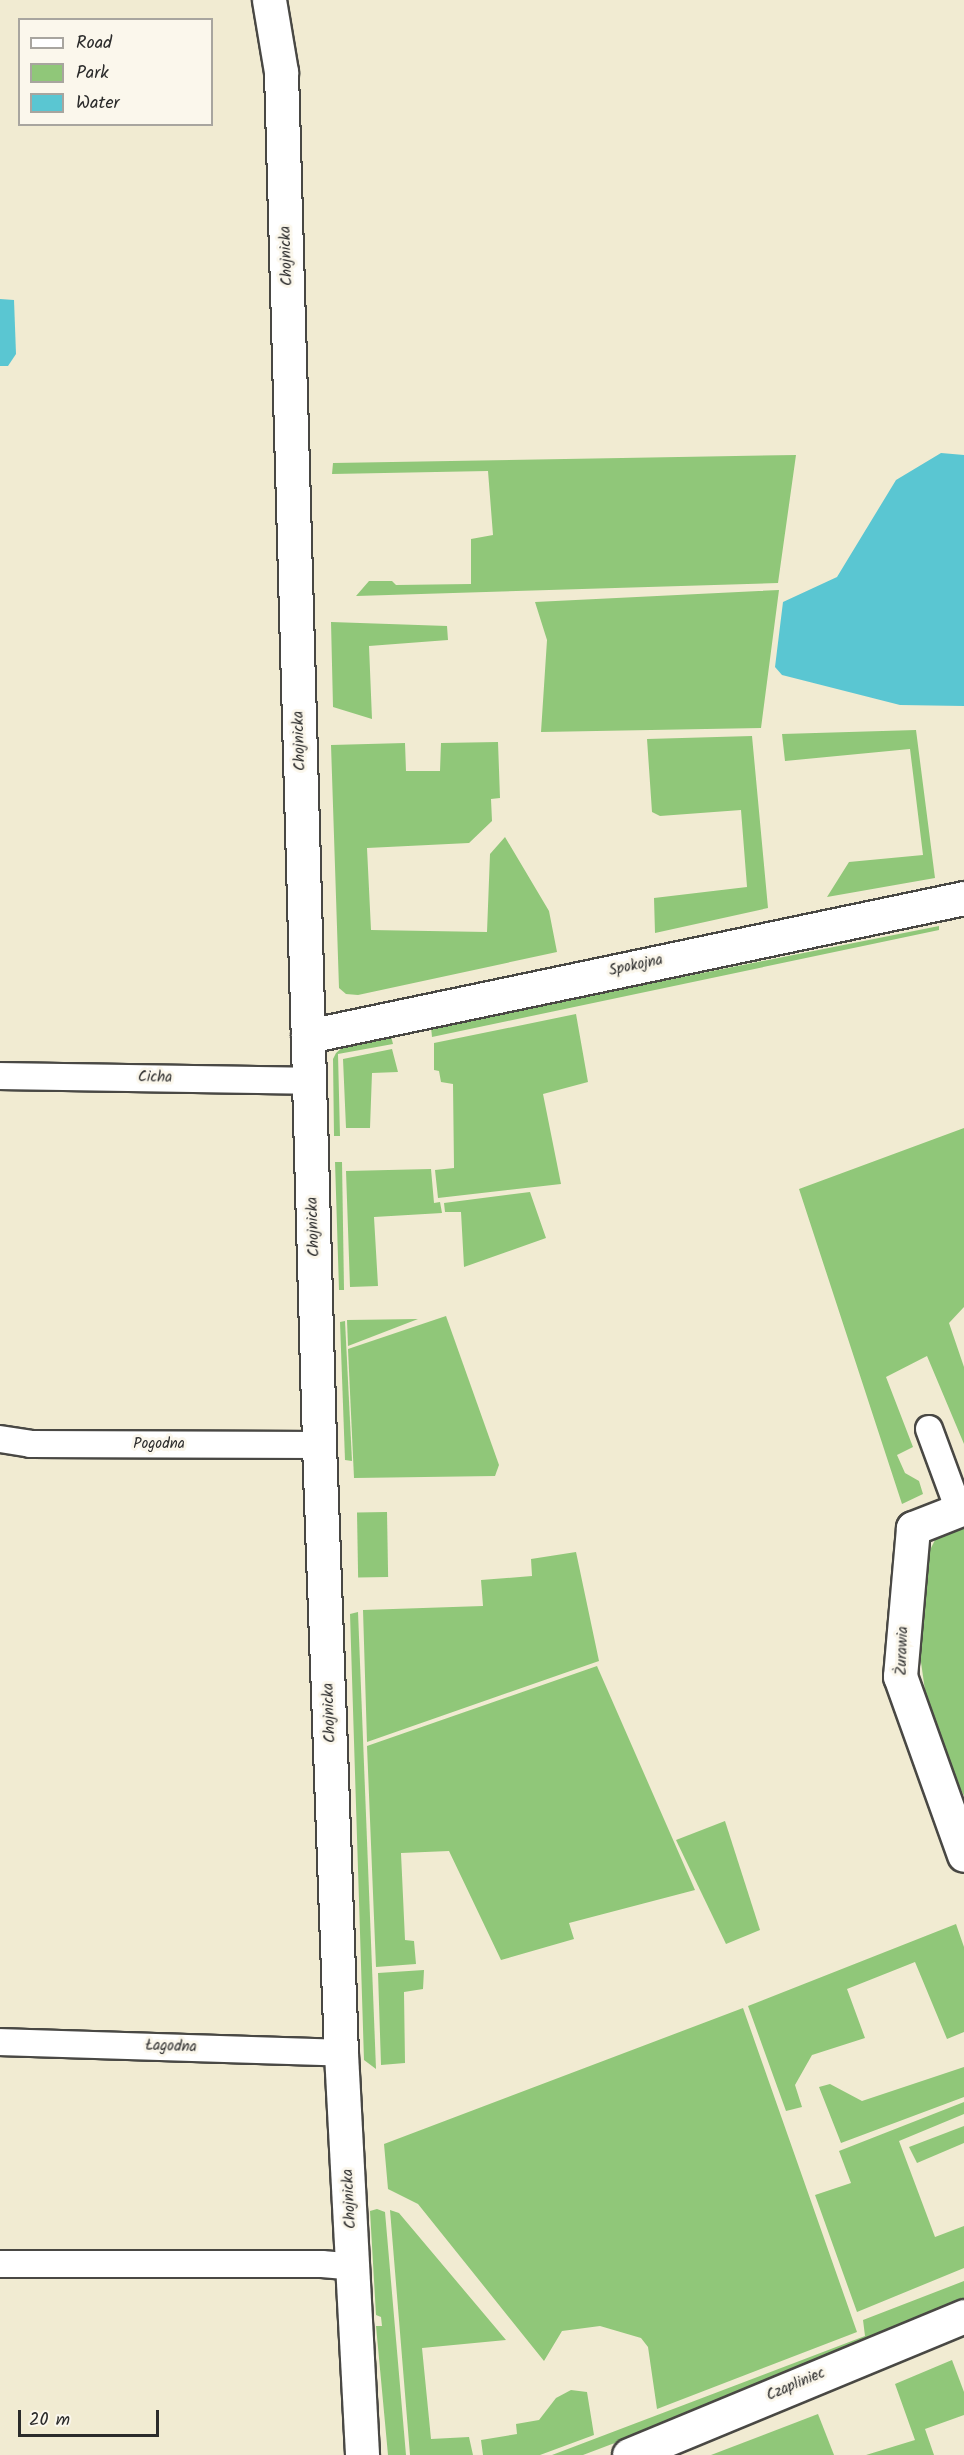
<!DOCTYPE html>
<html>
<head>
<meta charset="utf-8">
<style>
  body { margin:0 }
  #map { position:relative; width:964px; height:2455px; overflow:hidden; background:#f1ebd2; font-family:Kalam,sans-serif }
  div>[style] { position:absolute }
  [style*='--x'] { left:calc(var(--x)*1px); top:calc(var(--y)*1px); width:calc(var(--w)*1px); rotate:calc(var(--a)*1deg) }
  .green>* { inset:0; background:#90c779; transform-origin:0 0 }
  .water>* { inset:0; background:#5ac6d2 }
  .roads { filter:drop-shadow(2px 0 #494844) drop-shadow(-2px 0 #494844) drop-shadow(0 2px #494844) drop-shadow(0 -2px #494844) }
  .service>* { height:26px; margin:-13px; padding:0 13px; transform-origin:13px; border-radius:13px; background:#fff }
  .minor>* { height:33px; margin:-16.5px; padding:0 16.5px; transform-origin:16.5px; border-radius:16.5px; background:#fff }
  .tertiary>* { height:33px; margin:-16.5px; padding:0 16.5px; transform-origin:16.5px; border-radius:16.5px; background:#fff }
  span { translate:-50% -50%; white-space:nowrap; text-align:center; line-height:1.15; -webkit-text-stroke:6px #fbf7ec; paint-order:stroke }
  .street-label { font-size:15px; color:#2b2b2b }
  .legend { position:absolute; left:18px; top:18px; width:195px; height:108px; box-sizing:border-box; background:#fbf7ec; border:2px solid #a8a59f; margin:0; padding:8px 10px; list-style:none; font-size:18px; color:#2b2b2b }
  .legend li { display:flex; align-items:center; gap:12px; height:30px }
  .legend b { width:30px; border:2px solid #a8a59f }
  .scale { position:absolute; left:18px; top:2410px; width:141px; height:27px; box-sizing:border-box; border:3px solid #2b2b2b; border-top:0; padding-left:8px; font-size:18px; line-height:21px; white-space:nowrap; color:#2b2b2b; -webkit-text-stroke:4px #fbf7ec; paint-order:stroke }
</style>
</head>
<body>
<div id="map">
  <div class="green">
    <div style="clip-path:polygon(796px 455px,778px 583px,356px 596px,369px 581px,392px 581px,396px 585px,471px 584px,471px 539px,493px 535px,488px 471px,332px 474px,333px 463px)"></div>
    <div style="clip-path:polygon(779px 590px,761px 728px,541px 732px,547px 640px,535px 602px)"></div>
    <div style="clip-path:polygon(331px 622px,447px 626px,448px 640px,369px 646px,372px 719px,333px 707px)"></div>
    <div style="clip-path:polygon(916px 730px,935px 878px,827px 897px,849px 862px,923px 855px,910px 749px,785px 761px,782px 734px)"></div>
    <div style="clip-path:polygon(752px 736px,768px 908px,655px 933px,654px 898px,747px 887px,741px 810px,660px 816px,652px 812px,647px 739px)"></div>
    <div style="clip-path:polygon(498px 742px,500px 798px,491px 799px,492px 821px,469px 843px,367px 848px,371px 930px,487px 932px,490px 854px,505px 837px,549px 911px,557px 952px,358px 995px,346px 994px,339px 988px,331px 745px,405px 743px,406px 771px,440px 771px,441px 743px)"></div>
    <div style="clip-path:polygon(939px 926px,939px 930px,432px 1037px,431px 1027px)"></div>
    <div style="clip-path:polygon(576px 1014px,588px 1082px,543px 1094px,561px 1184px,438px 1198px,435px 1170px,454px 1168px,453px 1084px,441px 1082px,439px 1071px,434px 1070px,434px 1043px)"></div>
    <div style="clip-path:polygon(391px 1036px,393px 1044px,338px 1054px,340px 1136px,334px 1136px,333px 1059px,336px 1053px,343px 1047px)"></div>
    <div style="clip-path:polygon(392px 1049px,398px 1072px,372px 1073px,370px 1128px,346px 1128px,343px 1059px)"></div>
    <div style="clip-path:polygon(964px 1128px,964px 1307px,949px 1323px,964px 1367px,964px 1444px,927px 1356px,886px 1377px,913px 1447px,897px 1455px,905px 1473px,919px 1481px,923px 1494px,902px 1504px,799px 1189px)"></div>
    <div style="clip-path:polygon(335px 1162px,342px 1162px,344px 1290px,339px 1290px)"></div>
    <div style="clip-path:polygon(431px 1169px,434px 1203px,440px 1202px,442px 1213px,374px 1217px,378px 1286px,350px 1287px,346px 1171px)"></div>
    <div style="clip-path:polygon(530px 1192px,546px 1238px,464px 1267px,461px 1212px,445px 1212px,444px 1203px)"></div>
    <div style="clip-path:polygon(446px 1316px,499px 1465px,495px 1476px,354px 1478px,348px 1349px)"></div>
    <div style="clip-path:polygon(418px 1319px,348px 1346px,347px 1320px)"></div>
    <div style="clip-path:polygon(345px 1321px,352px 1461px,345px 1460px,340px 1322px)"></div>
    <div style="left:387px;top:1512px;width:65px;height:30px;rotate:89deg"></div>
    <div style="clip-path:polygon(964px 1526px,964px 1796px,937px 1739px,928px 1712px,921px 1662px,918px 1599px,925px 1560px,937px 1536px)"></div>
    <div style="clip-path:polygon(576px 1552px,599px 1661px,367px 1742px,363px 1610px,483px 1606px,481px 1580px,532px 1576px,531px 1559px)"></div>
    <div style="clip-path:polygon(358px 1612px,376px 2069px,364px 2060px,350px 1614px)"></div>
    <div style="clip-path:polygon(597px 1666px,695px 1890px,569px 1923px,574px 1939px,501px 1960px,449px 1851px,401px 1853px,405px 1940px,414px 1941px,416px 1964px,376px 1967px,367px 1746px)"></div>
    <div style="clip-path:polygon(725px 1821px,760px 1930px,726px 1944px,676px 1840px)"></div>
    <div style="clip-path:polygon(956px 1924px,964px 1947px,964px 2032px,947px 2039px,915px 1962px,847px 1989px,865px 2038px,812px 2055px,795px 2085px,802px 2107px,786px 2111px,748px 2006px)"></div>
    <div style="clip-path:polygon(424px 1970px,423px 1989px,404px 1992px,405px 2063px,381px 2065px,378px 1973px)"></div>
    <div style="clip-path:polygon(743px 2008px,857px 2332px,657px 2409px,648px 2347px,641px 2338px,600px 2326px,562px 2331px,544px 2361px,418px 2204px,388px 2189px,384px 2144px)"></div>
    <div style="clip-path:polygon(964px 2067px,964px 2097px,841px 2143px,819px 2087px,830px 2084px,862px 2101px)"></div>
    <div style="clip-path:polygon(964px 2102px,964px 2114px,899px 2141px,935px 2237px,964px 2226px,964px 2268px,857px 2312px,815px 2195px,851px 2183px,839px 2151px)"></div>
    <div style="clip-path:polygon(964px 2126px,964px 2143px,917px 2163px,909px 2147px)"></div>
    <div style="clip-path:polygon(377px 2209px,385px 2212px,406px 2455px,388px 2455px,376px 2326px,382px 2326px,381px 2317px,376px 2315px,370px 2211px)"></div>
    <div style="clip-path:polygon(390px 2210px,399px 2213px,506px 2340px,422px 2348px,431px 2439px,469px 2437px,473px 2455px,410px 2455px)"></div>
    <div style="clip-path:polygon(964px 2281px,964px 2305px,866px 2348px,583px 2455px,552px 2455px,865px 2336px,863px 2320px)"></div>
    <div style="clip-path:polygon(952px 2360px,964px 2392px,964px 2415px,925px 2429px,934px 2455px,866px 2455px,915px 2440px,895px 2384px)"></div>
    <div style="clip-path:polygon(571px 2390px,587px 2392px,594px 2435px,540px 2455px,483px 2455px,481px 2440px,517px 2434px,516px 2424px,539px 2420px,556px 2398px)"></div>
    <div style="clip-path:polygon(818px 2414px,834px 2455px,711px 2455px)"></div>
  </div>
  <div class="water">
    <div style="clip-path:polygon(0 299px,14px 300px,16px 354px,8px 366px,0 366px)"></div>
    <div style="clip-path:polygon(941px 453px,964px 455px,964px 706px,900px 705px,782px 675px,775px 667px,783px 602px,837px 577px,896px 480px)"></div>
  </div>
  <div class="roads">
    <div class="service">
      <div style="--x:0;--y:1076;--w:310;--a:0.9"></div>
      <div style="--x:929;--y:1429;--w:86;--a:69.7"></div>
      <div style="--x:0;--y:1439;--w:30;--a:9"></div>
      <div style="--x:30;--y:1444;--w:289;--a:0.2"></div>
      <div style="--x:0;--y:2042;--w:341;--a:1.8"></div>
      <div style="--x:0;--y:2264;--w:322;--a:0"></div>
      <div style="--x:322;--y:2264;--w:32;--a:5"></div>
    </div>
    <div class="minor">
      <div style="--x:308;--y:1036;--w:670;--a:-11.88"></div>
      <div style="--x:964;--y:1508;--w:55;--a:158.6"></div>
      <div style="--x:913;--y:1528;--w:149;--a:95"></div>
      <div style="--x:900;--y:1676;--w:190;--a:70.3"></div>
      <div style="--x:629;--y:2455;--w:363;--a:-22.5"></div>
    </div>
    <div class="tertiary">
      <div style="--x:269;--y:0;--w:73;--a:80.5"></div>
      <div style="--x:281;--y:72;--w:1374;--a:88.41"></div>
      <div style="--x:319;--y:1445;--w:608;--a:87.93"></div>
      <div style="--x:341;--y:2053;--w:403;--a:87"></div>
    </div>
  </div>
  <div class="street-label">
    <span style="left:287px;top:256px;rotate:-92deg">Chojnicka</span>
    <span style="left:300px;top:741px;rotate:-92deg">Chojnicka</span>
    <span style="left:636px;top:966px;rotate:-12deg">Spokojna</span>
    <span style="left:155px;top:1078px;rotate:1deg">Cicha</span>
    <span style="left:314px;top:1227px;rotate:-92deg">Chojnicka</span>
    <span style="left:159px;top:1445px">Pogodna</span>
    <span style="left:903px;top:1651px;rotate:-88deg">Żurawia</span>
    <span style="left:330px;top:1713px;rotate:-92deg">Chojnicka</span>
    <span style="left:171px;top:2047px;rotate:2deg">Łagodna</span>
    <span style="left:350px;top:2199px;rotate:-93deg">Chojnicka</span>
    <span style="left:796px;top:2385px;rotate:-23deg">Czapliniec</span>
  </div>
  <ul class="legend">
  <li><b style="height:8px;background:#fff"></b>Road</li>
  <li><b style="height:16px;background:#90c779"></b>Park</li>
  <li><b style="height:16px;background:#5ac6d2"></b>Water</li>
  </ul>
  <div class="scale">20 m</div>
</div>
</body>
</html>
